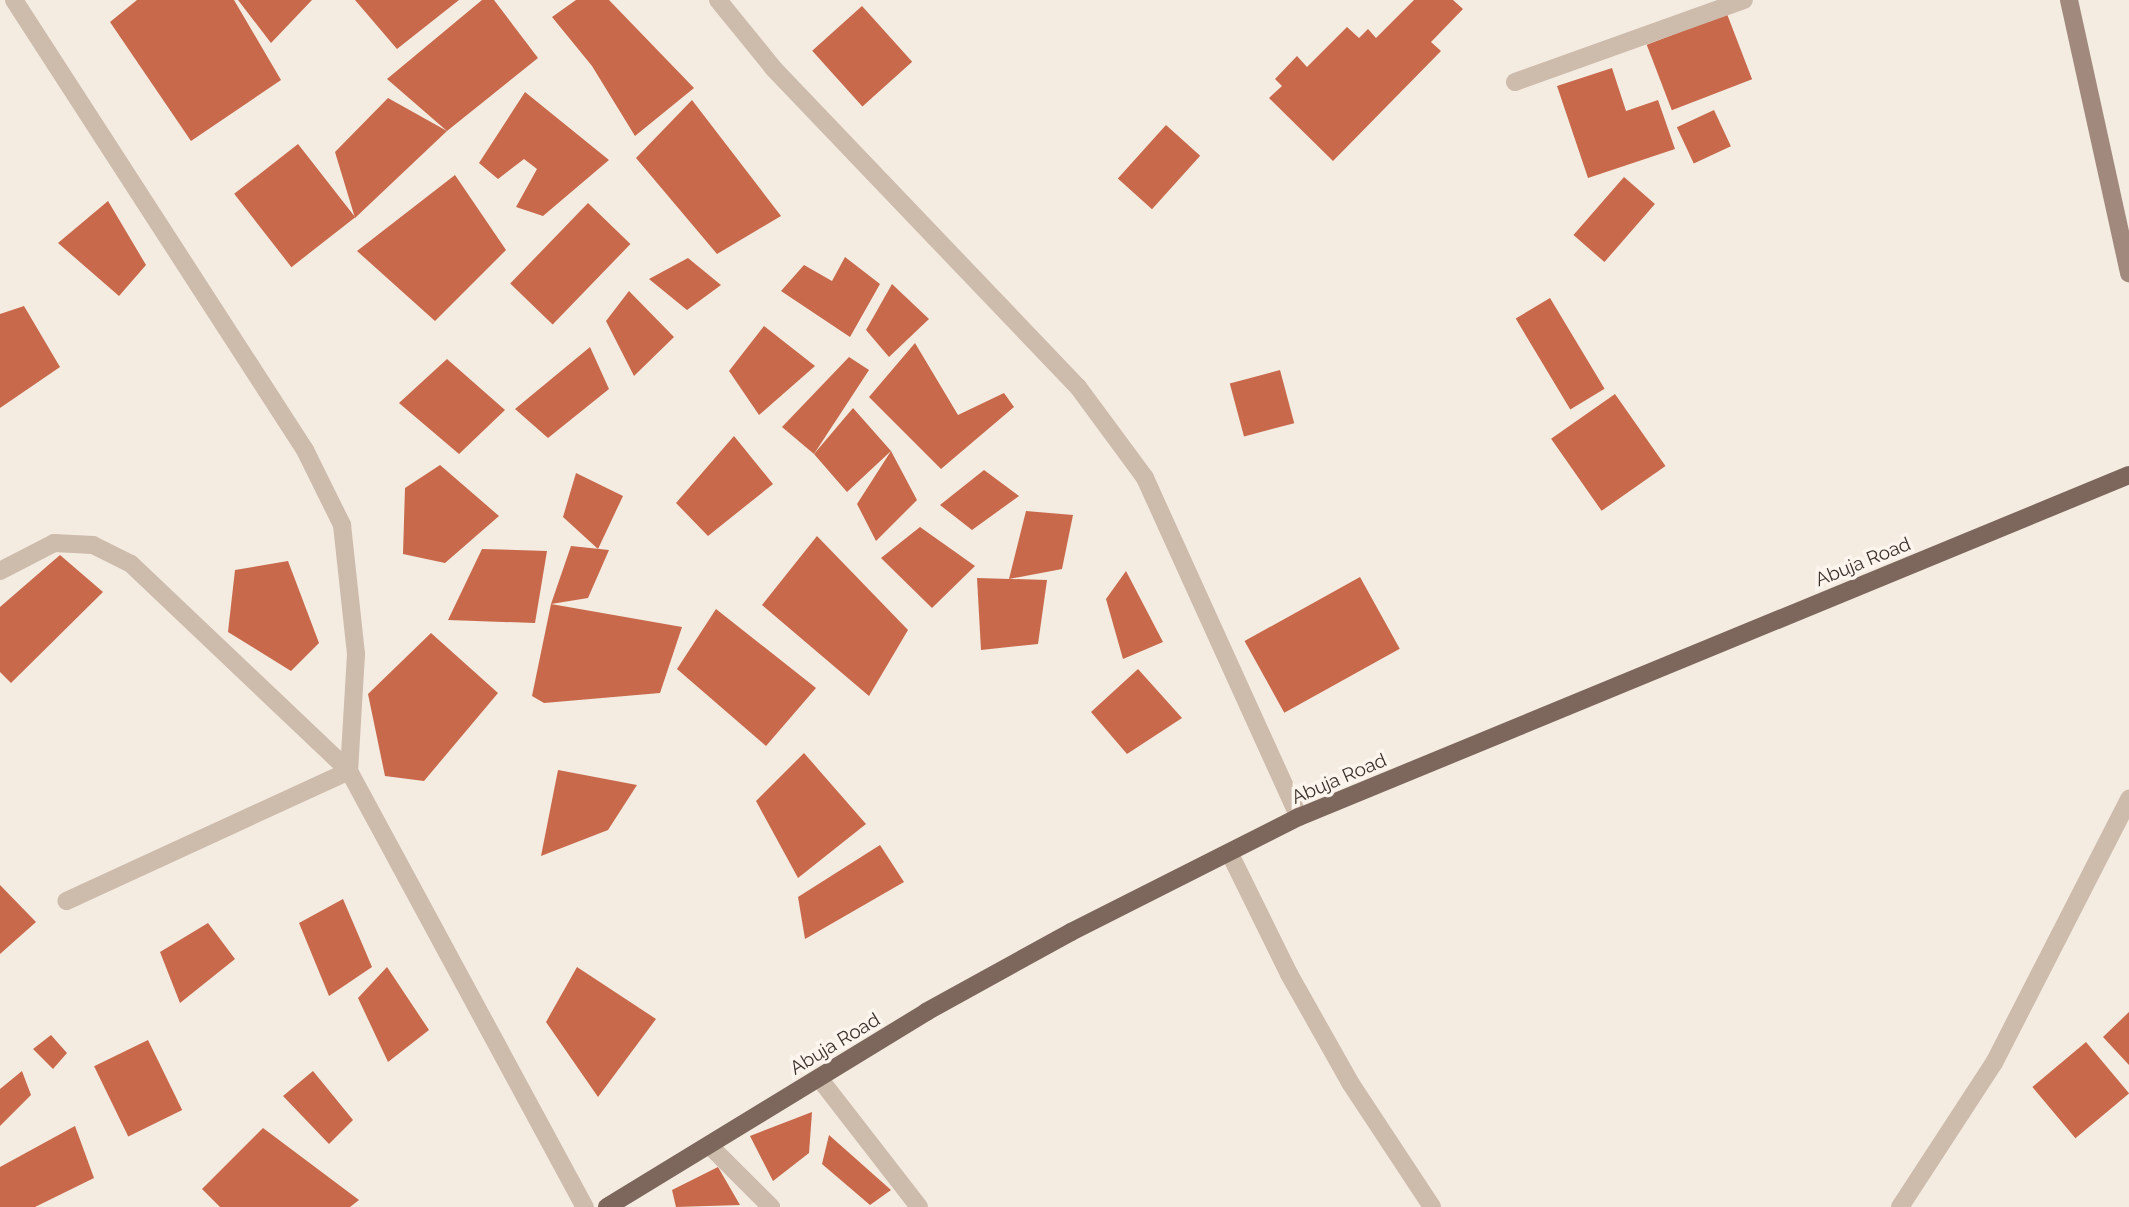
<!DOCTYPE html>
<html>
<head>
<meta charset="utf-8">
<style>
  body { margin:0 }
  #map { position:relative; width:2129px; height:1207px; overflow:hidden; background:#f4ebe1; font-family:Raleway,sans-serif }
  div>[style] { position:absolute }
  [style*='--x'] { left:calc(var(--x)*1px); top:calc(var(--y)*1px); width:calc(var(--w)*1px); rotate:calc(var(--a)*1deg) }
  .building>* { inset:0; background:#c8694b; transform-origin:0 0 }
  .street>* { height:18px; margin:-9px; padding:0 9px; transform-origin:9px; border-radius:9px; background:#cdbbac }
  .secondary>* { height:18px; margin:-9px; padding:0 9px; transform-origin:9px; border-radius:9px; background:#a18a7d }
  .primary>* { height:18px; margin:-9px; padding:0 9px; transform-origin:9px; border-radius:9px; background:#7d675c }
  span { translate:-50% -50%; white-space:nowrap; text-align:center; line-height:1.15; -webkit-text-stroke:7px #fbf5ee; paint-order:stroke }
  .street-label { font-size:19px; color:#3b302b }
</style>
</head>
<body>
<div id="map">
  <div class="building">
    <div style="clip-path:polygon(137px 0,234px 0,281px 80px,191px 141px,110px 22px)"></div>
    <div style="clip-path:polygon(238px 0,312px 0,271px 43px)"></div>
    <div style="clip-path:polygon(355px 0,459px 0,397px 49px)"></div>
    <div style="clip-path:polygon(482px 0,494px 0,538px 58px,447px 131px,387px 79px)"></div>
    <div style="clip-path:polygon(576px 0,609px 0,694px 88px,635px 136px,592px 66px,552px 17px)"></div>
    <div style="clip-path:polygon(1414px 0,1453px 0,1463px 9px,1431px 42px,1441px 51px,1333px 161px,1269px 98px,1282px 86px,1275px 79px,1297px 56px,1307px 67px,1347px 27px,1359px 38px,1368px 29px,1376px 38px)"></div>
    <div style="left:862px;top:6px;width:75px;height:67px;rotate:48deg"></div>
    <div style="left:1727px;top:14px;width:70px;height:86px;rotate:69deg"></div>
    <div style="clip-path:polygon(1612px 68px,1626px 111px,1658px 100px,1675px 149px,1588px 178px,1557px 86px)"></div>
    <div style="clip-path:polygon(525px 92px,609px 160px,543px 216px,516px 207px,537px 169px,524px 159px,498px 179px,479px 163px)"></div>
    <div style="clip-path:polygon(388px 98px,447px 131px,355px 218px,335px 152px)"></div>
    <div style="clip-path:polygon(692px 100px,781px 216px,717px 254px,636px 158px)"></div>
    <div style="left:1714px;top:110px;width:40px;height:41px;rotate:65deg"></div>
    <div style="left:1166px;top:125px;width:46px;height:72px;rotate:42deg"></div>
    <div style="left:298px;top:144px;width:93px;height:81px;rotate:52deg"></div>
    <div style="clip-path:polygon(455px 175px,506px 250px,435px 321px,357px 251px)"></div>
    <div style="left:1624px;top:177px;width:41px;height:77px;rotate:41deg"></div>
    <div style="clip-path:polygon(108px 201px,146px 265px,119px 296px,58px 243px)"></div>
    <div style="left:588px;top:203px;width:59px;height:112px;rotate:44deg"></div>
    <div style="clip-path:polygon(845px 257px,880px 284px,850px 337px,781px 291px,804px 265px,832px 281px)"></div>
    <div style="clip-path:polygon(688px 258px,721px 285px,687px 310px,649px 279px)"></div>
    <div style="clip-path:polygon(892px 284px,929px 319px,889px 357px,866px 330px)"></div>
    <div style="clip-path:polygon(629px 291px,674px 337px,634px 376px,606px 321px)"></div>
    <div style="left:1550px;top:298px;width:106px;height:40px;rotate:59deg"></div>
    <div style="clip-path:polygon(24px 306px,60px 367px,0 408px,0 314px)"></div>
    <div style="clip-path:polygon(764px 326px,815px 366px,759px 415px,729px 371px)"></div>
    <div style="clip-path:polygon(915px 343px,958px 415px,1004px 393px,1014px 407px,941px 469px,869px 397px)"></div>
    <div style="clip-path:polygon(590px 347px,609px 389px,548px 438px,515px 409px)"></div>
    <div style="clip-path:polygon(849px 357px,869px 370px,814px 454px,782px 427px)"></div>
    <div style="clip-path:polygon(447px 359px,505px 410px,459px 454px,399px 403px)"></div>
    <div style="left:1280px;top:370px;width:55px;height:52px;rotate:75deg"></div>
    <div style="left:1615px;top:394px;width:88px;height:78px;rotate:55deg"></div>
    <div style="clip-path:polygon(853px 408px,891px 451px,917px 500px,876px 541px,857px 504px,891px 451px,847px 492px,814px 454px)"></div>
    <div style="clip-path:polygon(734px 436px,773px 484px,708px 536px,676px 503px)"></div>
    <div style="clip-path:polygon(440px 465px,499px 516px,445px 563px,403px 554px,405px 488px)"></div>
    <div style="clip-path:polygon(984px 470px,1019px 496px,972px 530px,940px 505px)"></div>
    <div style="clip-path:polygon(576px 473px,623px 496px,598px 549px,563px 517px)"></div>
    <div style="clip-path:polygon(1026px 511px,1073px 515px,1062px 569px,1009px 579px)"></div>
    <div style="clip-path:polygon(920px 527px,975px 566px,932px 608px,881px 558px)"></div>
    <div style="clip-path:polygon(817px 536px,908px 630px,869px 696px,762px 605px)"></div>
    <div style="clip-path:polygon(571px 546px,609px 550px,588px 598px,551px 604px)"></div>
    <div style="clip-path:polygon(482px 549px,547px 551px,535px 623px,448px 620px)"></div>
    <div style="clip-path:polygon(60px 555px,103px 592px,11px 683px,0 672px,0 607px)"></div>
    <div style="clip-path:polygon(288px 561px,319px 643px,291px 671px,228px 632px,235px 570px)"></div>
    <div style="clip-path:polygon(1126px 571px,1163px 642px,1123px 659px,1106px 599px)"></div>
    <div style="left:1360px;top:577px;width:82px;height:132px;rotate:61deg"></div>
    <div style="clip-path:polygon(977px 578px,1047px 580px,1038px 644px,981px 650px)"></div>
    <div style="clip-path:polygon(551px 604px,682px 627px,660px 693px,544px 703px,532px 696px)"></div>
    <div style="clip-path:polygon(716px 609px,816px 688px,766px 746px,677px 669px)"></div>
    <div style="clip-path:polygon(431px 633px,498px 693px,424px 781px,385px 776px,368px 694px)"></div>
    <div style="clip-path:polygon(1138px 669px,1182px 718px,1127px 754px,1091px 712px)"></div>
    <div style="clip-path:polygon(804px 753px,866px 824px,798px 878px,756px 801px)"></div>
    <div style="clip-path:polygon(558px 770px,637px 785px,608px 830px,541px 856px)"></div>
    <div style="clip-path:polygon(880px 845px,904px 882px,805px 939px,798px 897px)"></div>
    <div style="clip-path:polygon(0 885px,36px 922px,0 954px)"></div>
    <div style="clip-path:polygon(343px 899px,372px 967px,329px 996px,299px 923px)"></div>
    <div style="clip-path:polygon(208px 923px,235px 959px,180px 1003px,160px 952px)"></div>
    <div style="clip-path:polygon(387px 967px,429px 1030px,388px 1062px,358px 998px)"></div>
    <div style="clip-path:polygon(577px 967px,656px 1019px,598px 1097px,546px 1022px)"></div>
    <div style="clip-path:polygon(2129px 1012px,2129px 1065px,2103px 1037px)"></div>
    <div style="clip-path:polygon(51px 1035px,67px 1053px,53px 1069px,33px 1049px)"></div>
    <div style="left:148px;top:1040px;width:78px;height:60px;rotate:64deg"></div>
    <div style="left:2086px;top:1042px;width:67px;height:70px;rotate:50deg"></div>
    <div style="clip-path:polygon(22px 1071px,31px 1095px,0 1126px,0 1089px)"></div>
    <div style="clip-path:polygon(313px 1071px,353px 1120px,329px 1144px,283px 1096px)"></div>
    <div style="clip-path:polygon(812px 1112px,809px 1153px,773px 1181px,750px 1136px)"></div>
    <div style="clip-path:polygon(75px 1126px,94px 1178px,35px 1207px,0 1207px,0 1167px)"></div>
    <div style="clip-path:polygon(263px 1128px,359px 1200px,350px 1207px,220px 1207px,202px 1189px)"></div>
    <div style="clip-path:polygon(829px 1135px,891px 1190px,870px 1205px,822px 1164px)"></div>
    <div style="clip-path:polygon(718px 1167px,740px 1205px,676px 1207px,672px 1190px)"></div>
  </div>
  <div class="street">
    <div style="--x:14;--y:0;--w:536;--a:57.11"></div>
    <div style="--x:305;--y:450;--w:84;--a:63.7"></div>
    <div style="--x:342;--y:525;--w:130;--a:83.8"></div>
    <div style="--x:356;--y:654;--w:117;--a:93.4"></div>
    <div style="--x:349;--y:771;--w:496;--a:61.6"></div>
    <div style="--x:718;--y:0;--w:89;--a:50.9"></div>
    <div style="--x:774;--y:69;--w:440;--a:46.3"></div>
    <div style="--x:1078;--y:387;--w:113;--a:53.6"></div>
    <div style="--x:1145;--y:478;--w:372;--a:65.6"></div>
    <div style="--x:1515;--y:82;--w:243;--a:-19.7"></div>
    <div style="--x:0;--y:571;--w:61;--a:-27.4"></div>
    <div style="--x:54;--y:543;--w:39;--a:3"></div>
    <div style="--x:93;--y:545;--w:42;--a:26.6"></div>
    <div style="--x:131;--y:564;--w:301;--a:43.5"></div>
    <div style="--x:349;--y:771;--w:311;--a:155.3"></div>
    <div style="--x:1230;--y:854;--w:134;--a:63.8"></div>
    <div style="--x:1289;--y:974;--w:126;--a:60.6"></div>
    <div style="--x:1351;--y:1084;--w:147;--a:56.6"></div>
    <div style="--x:819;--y:1078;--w:163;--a:52.2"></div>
    <div style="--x:709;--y:1145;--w:88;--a:45"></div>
    <div style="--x:1900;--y:1207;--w:172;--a:-56.9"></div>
    <div style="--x:1994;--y:1063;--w:297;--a:-62.9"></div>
  </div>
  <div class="secondary">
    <div style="--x:2069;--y:0;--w:280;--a:77.6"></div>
  </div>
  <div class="primary">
    <div style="--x:607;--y:1207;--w:374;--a:-31.4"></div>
    <div style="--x:926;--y:1012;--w:166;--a:-28.9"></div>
    <div style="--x:1071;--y:932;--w:255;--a:-26.8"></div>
    <div style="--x:1299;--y:817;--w:898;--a:-22.39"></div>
  </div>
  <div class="street-label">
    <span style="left:1863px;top:562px;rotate:-22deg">Abuja Road</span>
    <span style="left:1339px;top:779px;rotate:-23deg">Abuja Road</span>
    <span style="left:835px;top:1044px;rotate:-31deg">Abuja Road</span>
  </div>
</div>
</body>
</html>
